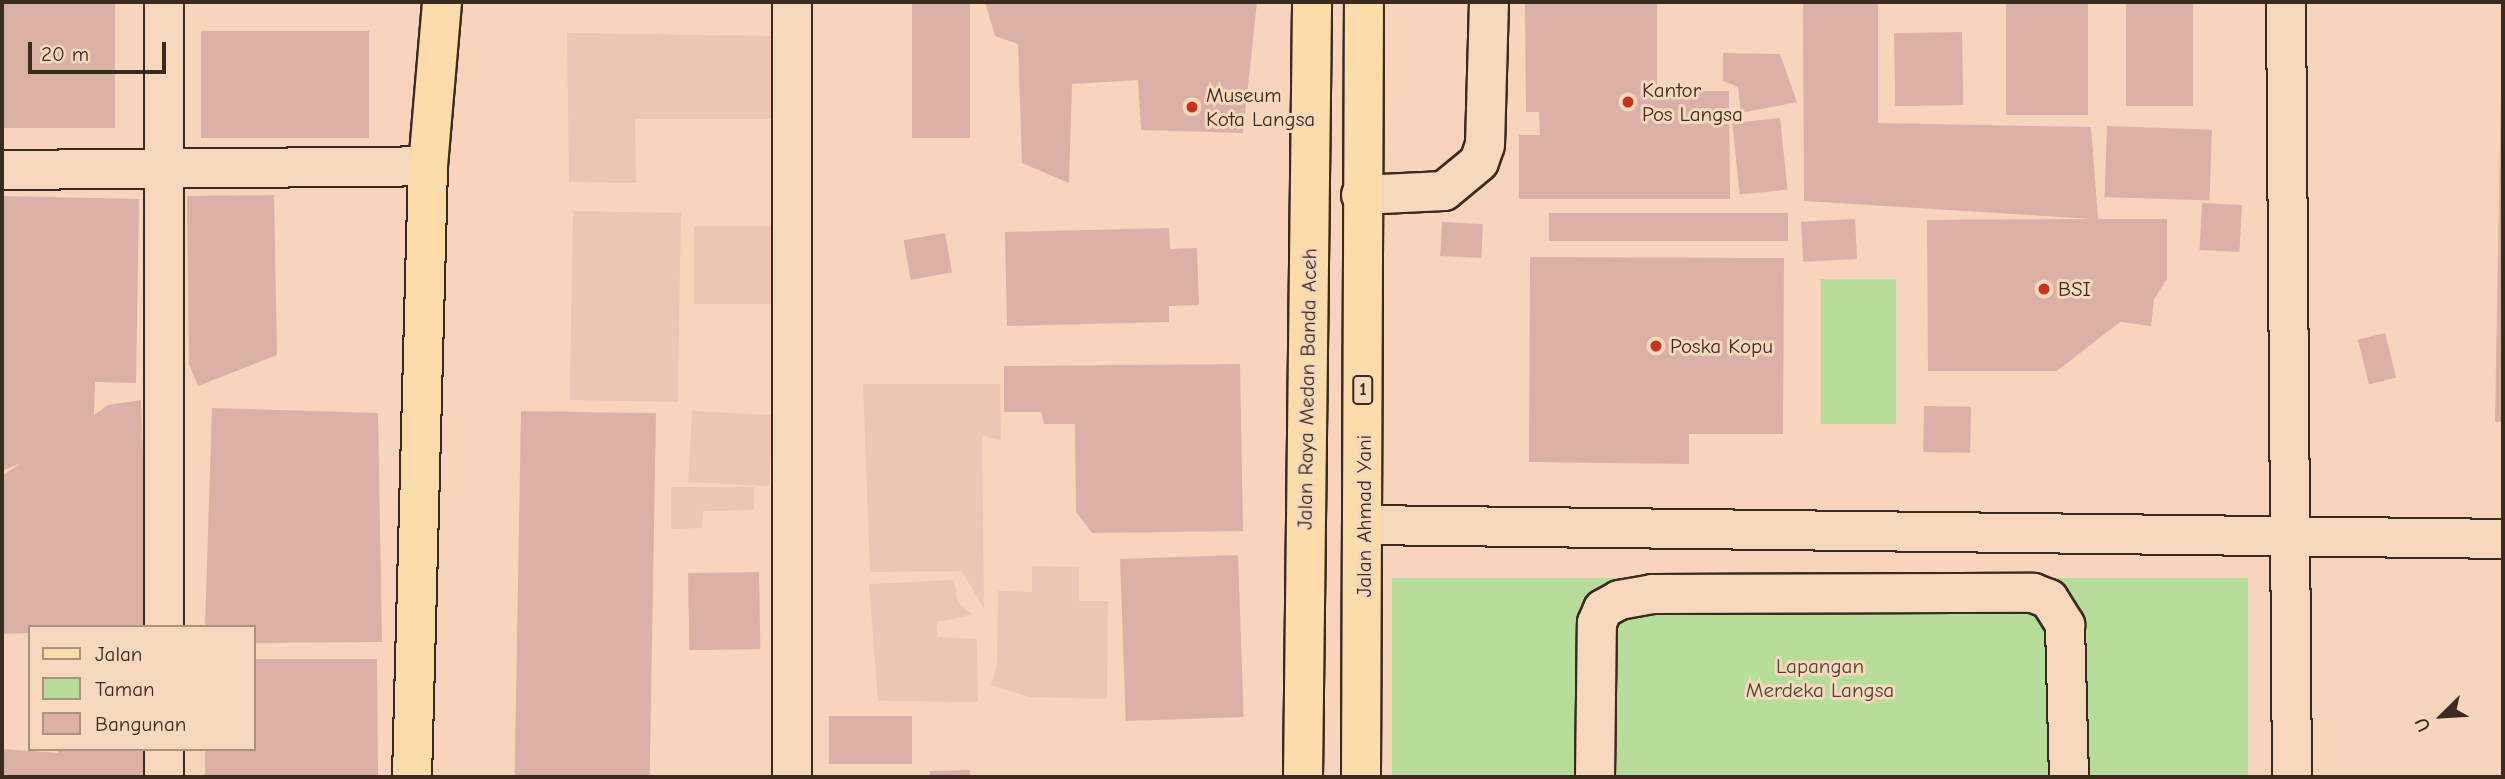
<!DOCTYPE html>
<html>
<head>
<meta charset="utf-8">
<style>
  body { margin:0 }
  #map { position:relative; width:2505px; height:779px; overflow:hidden; background:#f7d5bd; font-family:"Comic Neue",sans-serif }
  div>[style] { position:absolute }
  [style*='--x'] { left:calc(var(--x)*1px); top:calc(var(--y)*1px); width:calc(var(--w)*1px); rotate:calc(var(--a)*1deg) }
  .built>* { inset:0; background:#ebc7b3; transform-origin:0 0 }
  .green>* { inset:0; background:#b6de9a; transform-origin:0 0 }
  .building>* { inset:0; background:#dbb0a6; transform-origin:0 0 }
  .roads { filter:drop-shadow(2px 0 #3b2a1e) drop-shadow(-2px 0 #3b2a1e) drop-shadow(0 2px #3b2a1e) drop-shadow(0 -2px #3b2a1e) }
  .minor>* { height:38px; margin:-19px; padding:0 19px; transform-origin:19px; border-radius:19px; background:#f6d8bc }
  .major>* { height:38px; margin:-19px; padding:0 19px; transform-origin:19px; border-radius:19px; background:#fbddab }
  .dots>* { width:19px; height:19px; translate:-50% -50%; box-sizing:border-box; border:4px solid #f6d8bc; border-radius:50% }
  span { translate:-50% -50%; white-space:nowrap; text-align:center; line-height:1.15; -webkit-text-stroke:6px #f6d8bc; paint-order:stroke }
  .shield-label span { padding:2px 5px; background:#f6d8bc; border:2px solid; border-radius:5px; -webkit-text-stroke-width:0 }
  .shield-label { font-size:19px; color:#3b2a1e; font-weight:700 }
  .poi-label { font-size:21px; color:#3b2a1e }
  .left { translate:0 -50%; text-align:left }
  .street-label { font-size:21px; color:#3b2a1e }
  .park-label { font-size:21px; color:#4d4531 }
  .frame { position:absolute; inset:0; border:4px solid #3b2a1e; pointer-events:none }
  .legend { position:absolute; left:28px; top:625px; width:228px; height:126px; box-sizing:border-box; background:#f6d8bc; border:2px solid #ab927d; margin:0; padding:9px 12px; list-style:none; font-size:21px; color:#3b2a1e }
  .legend li { display:flex; align-items:center; gap:14px; height:35px }
  .legend b { width:35px; border:2px solid #ab927d }
  .north { position:absolute; left:2407px; top:681px; width:70px; height:70px; -webkit-text-stroke:5px #f6d8bc; paint-order:stroke; rotate:246deg; font-size:19px; font-weight:700; line-height:28px; text-align:center; color:#3b2a1e }
  .north::after { content:''; display:block; margin:auto; width:24px; height:32px; background:#3b2a1e; clip-path:polygon(50% 0,100% 100%,50% 72%,0 100%) }
  .scale { position:absolute; left:28px; top:42px; width:138px; height:32px; box-sizing:border-box; border:4px solid #3b2a1e; border-top:0; padding-left:9px; font-size:21px; line-height:24px; white-space:nowrap; color:#3b2a1e; -webkit-text-stroke:5px #f6d8bc; paint-order:stroke }
</style>
</head>
<body>
<div id="map">
  <div class="built">
    <div style="clip-path:polygon(567px 33px,774px 36px,773px 119px,635px 119px,636px 183px,569px 182px)"></div>
    <div style="left:681px;top:213px;width:189px;height:108px;rotate:91deg"></div>
    <div style="left:694px;top:226px;width:79px;height:78px"></div>
    <div style="clip-path:polygon(863px 384px,1000px 384px,1001px 441px,982px 435px,984px 608px,961px 571px,870px 572px)"></div>
    <div style="left:692px;top:411px;width:81px;height:71px;rotate:3deg"></div>
    <div style="clip-path:polygon(671px 487px,754px 487px,754px 510px,703px 511px,702px 528px,671px 529px)"></div>
    <div style="clip-path:polygon(1032px 566px,1079px 567px,1079px 601px,1108px 601px,1107px 699px,1029px 697px,991px 685px,997px 665px,998px 591px,1032px 592px)"></div>
    <div style="clip-path:polygon(954px 580px,958px 602px,973px 615px,937px 622px,937px 637px,977px 639px,978px 702px,878px 701px,869px 584px)"></div>
  </div>
  <div class="green">
    <div style="left:1821px;top:279px;width:75px;height:145px"></div>
    <div style="left:1392px;top:578px;width:856px;height:199px"></div>
  </div>
  <div class="building">
    <div style="left:2px;top:2px;width:113px;height:126px"></div>
    <div style="left:912px;top:2px;width:58px;height:136px"></div>
    <div style="clip-path:polygon(985px 2px,1257px 2px,1243px 133px,1141px 130px,1138px 80px,1072px 84px,1069px 183px,1022px 163px,1018px 44px,995px 36px)"></div>
    <div style="clip-path:polygon(1525px 2px,1657px 2px,1657px 91px,1729px 91px,1730px 199px,1519px 199px,1519px 135px,1540px 135px,1539px 112px,1526px 112px)"></div>
    <div style="clip-path:polygon(1803px 2px,1878px 2px,1878px 123px,2091px 127px,2098px 219px,2167px 219px,2167px 279px,2154px 299px,2151px 326px,2120px 322px,2057px 371px,1928px 371px,1927px 220px,2093px 219px,1804px 201px)"></div>
    <div style="left:2006px;top:2px;width:82px;height:113px"></div>
    <div style="left:2126px;top:2px;width:67px;height:104px"></div>
    <div style="left:369px;top:31px;width:107px;height:168px;rotate:90deg"></div>
    <div style="left:1962px;top:32px;width:73px;height:68px;rotate:89deg"></div>
    <div style="clip-path:polygon(1723px 53px,1780px 54px,1797px 102px,1741px 113px,1738px 87px,1723px 81px)"></div>
    <div style="clip-path:polygon(2501px 86px,2503px 86px,2503px 422px,2495px 422px)"></div>
    <div style="left:1780px;top:118px;width:72px;height:48px;rotate:84deg"></div>
    <div style="left:2107px;top:126px;width:105px;height:71px;rotate:2deg"></div>
    <div style="clip-path:polygon(274px 195px,277px 355px,198px 386px,189px 364px,187px 196px)"></div>
    <div style="clip-path:polygon(2px 196px,139px 199px,136px 383px,95px 382px,94px 415px,108px 405px,141px 400px,149px 627px,30px 627px,30px 633px,2px 634px,2px 476px,21px 463px,2px 471px)"></div>
    <div style="left:2202px;top:203px;width:40px;height:47px;rotate:3deg"></div>
    <div style="left:1549px;top:213px;width:239px;height:28px"></div>
    <div style="left:1855px;top:219px;width:40px;height:54px;rotate:87deg"></div>
    <div style="left:1442px;top:222px;width:41px;height:34px;rotate:3deg"></div>
    <div style="clip-path:polygon(1169px 228px,1170px 249px,1197px 248px,1199px 305px,1169px 306px,1169px 322px,1007px 326px,1005px 232px)"></div>
    <div style="left:945px;top:233px;width:40px;height:42px;rotate:80deg"></div>
    <div style="clip-path:polygon(1530px 257px,1784px 258px,1783px 434px,1689px 434px,1689px 464px,1529px 462px)"></div>
    <div style="left:2385px;top:333px;width:46px;height:28px;rotate:76deg"></div>
    <div style="clip-path:polygon(1240px 364px,1243px 531px,1092px 533px,1076px 512px,1075px 424px,1044px 424px,1041px 412px,1004px 412px,1004px 366px)"></div>
    <div style="left:1924px;top:406px;width:47px;height:46px;rotate:1deg"></div>
    <div style="clip-path:polygon(212px 408px,378px 413px,382px 642px,254px 643px,254px 627px,205px 627px)"></div>
    <div style="left:521px;top:411px;width:135px;height:366px;rotate:1deg"></div>
    <div style="left:1238px;top:555px;width:162px;height:118px;rotate:88deg"></div>
    <div style="left:759px;top:572px;width:77px;height:71px;rotate:89deg"></div>
    <div style="clip-path:polygon(254px 659px,377px 659px,378px 777px,205px 777px,205px 749px,254px 749px)"></div>
    <div style="left:912px;top:716px;width:48px;height:83px;rotate:90deg"></div>
    <div style="clip-path:polygon(2px 749px,58px 753px,58px 749px,147px 749px,147px 777px,2px 777px)"></div>
    <div style="clip-path:polygon(970px 770px,970px 777px,930px 777px,930px 771px)"></div>
  </div>
  <div class="roads">
    <div class="minor">
      <div style="--x:2286;--y:2;--w:775;--a:89.56"></div>
      <div style="--x:2;--y:170;--w:426;--a:-0.5"></div>
      <div style="--x:1361;--y:195;--w:83;--a:-2.8"></div>
      <div style="--x:1444;--y:191;--w:45;--a:-39.6"></div>
      <div style="--x:1479;--y:162;--w:18;--a:-71"></div>
      <div style="--x:1485;--y:145;--w:143;--a:-88.4"></div>
      <div style="--x:1364;--y:525;--w:1139;--a:0.7"></div>
      <div style="--x:164;--y:627;--w:625;--a:-90"></div>
      <div style="--x:164;--y:749;--w:28;--a:90"></div>
      <div style="--x:792;--y:777;--w:775;--a:-90"></div>
      <div style="--x:1595;--y:777;--w:154;--a:-89.3"></div>
      <div style="--x:1597;--y:623;--w:15;--a:-67"></div>
      <div style="--x:1603;--y:609;--w:18;--a:-29"></div>
      <div style="--x:1619;--y:600;--w:34;--a:-10"></div>
      <div style="--x:1652;--y:594;--w:381;--a:-0.2"></div>
      <div style="--x:2033;--y:593;--w:17;--a:21"></div>
      <div style="--x:2049;--y:599;--w:31;--a:58"></div>
      <div style="--x:2065;--y:625;--w:152;--a:88.5"></div>
    </div>
    <div class="major">
      <div style="--x:412;--y:777;--w:611;--a:-88.5"></div>
      <div style="--x:428;--y:166;--w:165;--a:-85.1"></div>
      <div style="--x:1303;--y:777;--w:775;--a:-89.33"></div>
      <div style="--x:1361;--y:777;--w:775;--a:-89.78"></div>
    </div>
  </div>
  <div class="dots">
    <div style="left:1628px;top:102px;background:#c8321e"></div>
    <div style="left:1192px;top:107px;background:#c8321e"></div>
    <div style="left:2044px;top:289px;background:#c8321e"></div>
    <div style="left:1656px;top:346px;background:#c8321e"></div>
  </div>
  <div class="shield-label">
    <span style="left:1363px;top:390px">1</span>
  </div>
  <div class="poi-label">
    <span class="left" style="left:1642px;top:102px">Kantor<br>Pos Langsa</span>
    <span class="left" style="left:1206px;top:107px">Museum<br>Kota Langsa</span>
    <span class="left" style="left:2058px;top:289px">BSI</span>
    <span class="left" style="left:1670px;top:346px">Poska Kopu</span>
  </div>
  <div class="street-label">
    <span style="left:1307px;top:389px;rotate:-89deg">Jalan Raya Medan Banda Aceh</span>
    <span style="left:1364px;top:516px;rotate:-90deg">Jalan Ahmad Yani</span>
  </div>
  <div class="park-label">
    <span style="left:1820px;top:678px">Lapangan<br>Merdeka Langsa</span>
  </div>
  <div class="frame"></div>
  <ul class="legend">
  <li><b style="height:9px;background:#fbddab"></b>Jalan</li>
  <li><b style="height:19px;background:#b6de9a"></b>Taman</li>
  <li><b style="height:19px;background:#dbb0a6"></b>Bangunan</li>
  </ul>
  <div class="north">U</div>
  <div class="scale">20 m</div>
</div>
</body>
</html>
